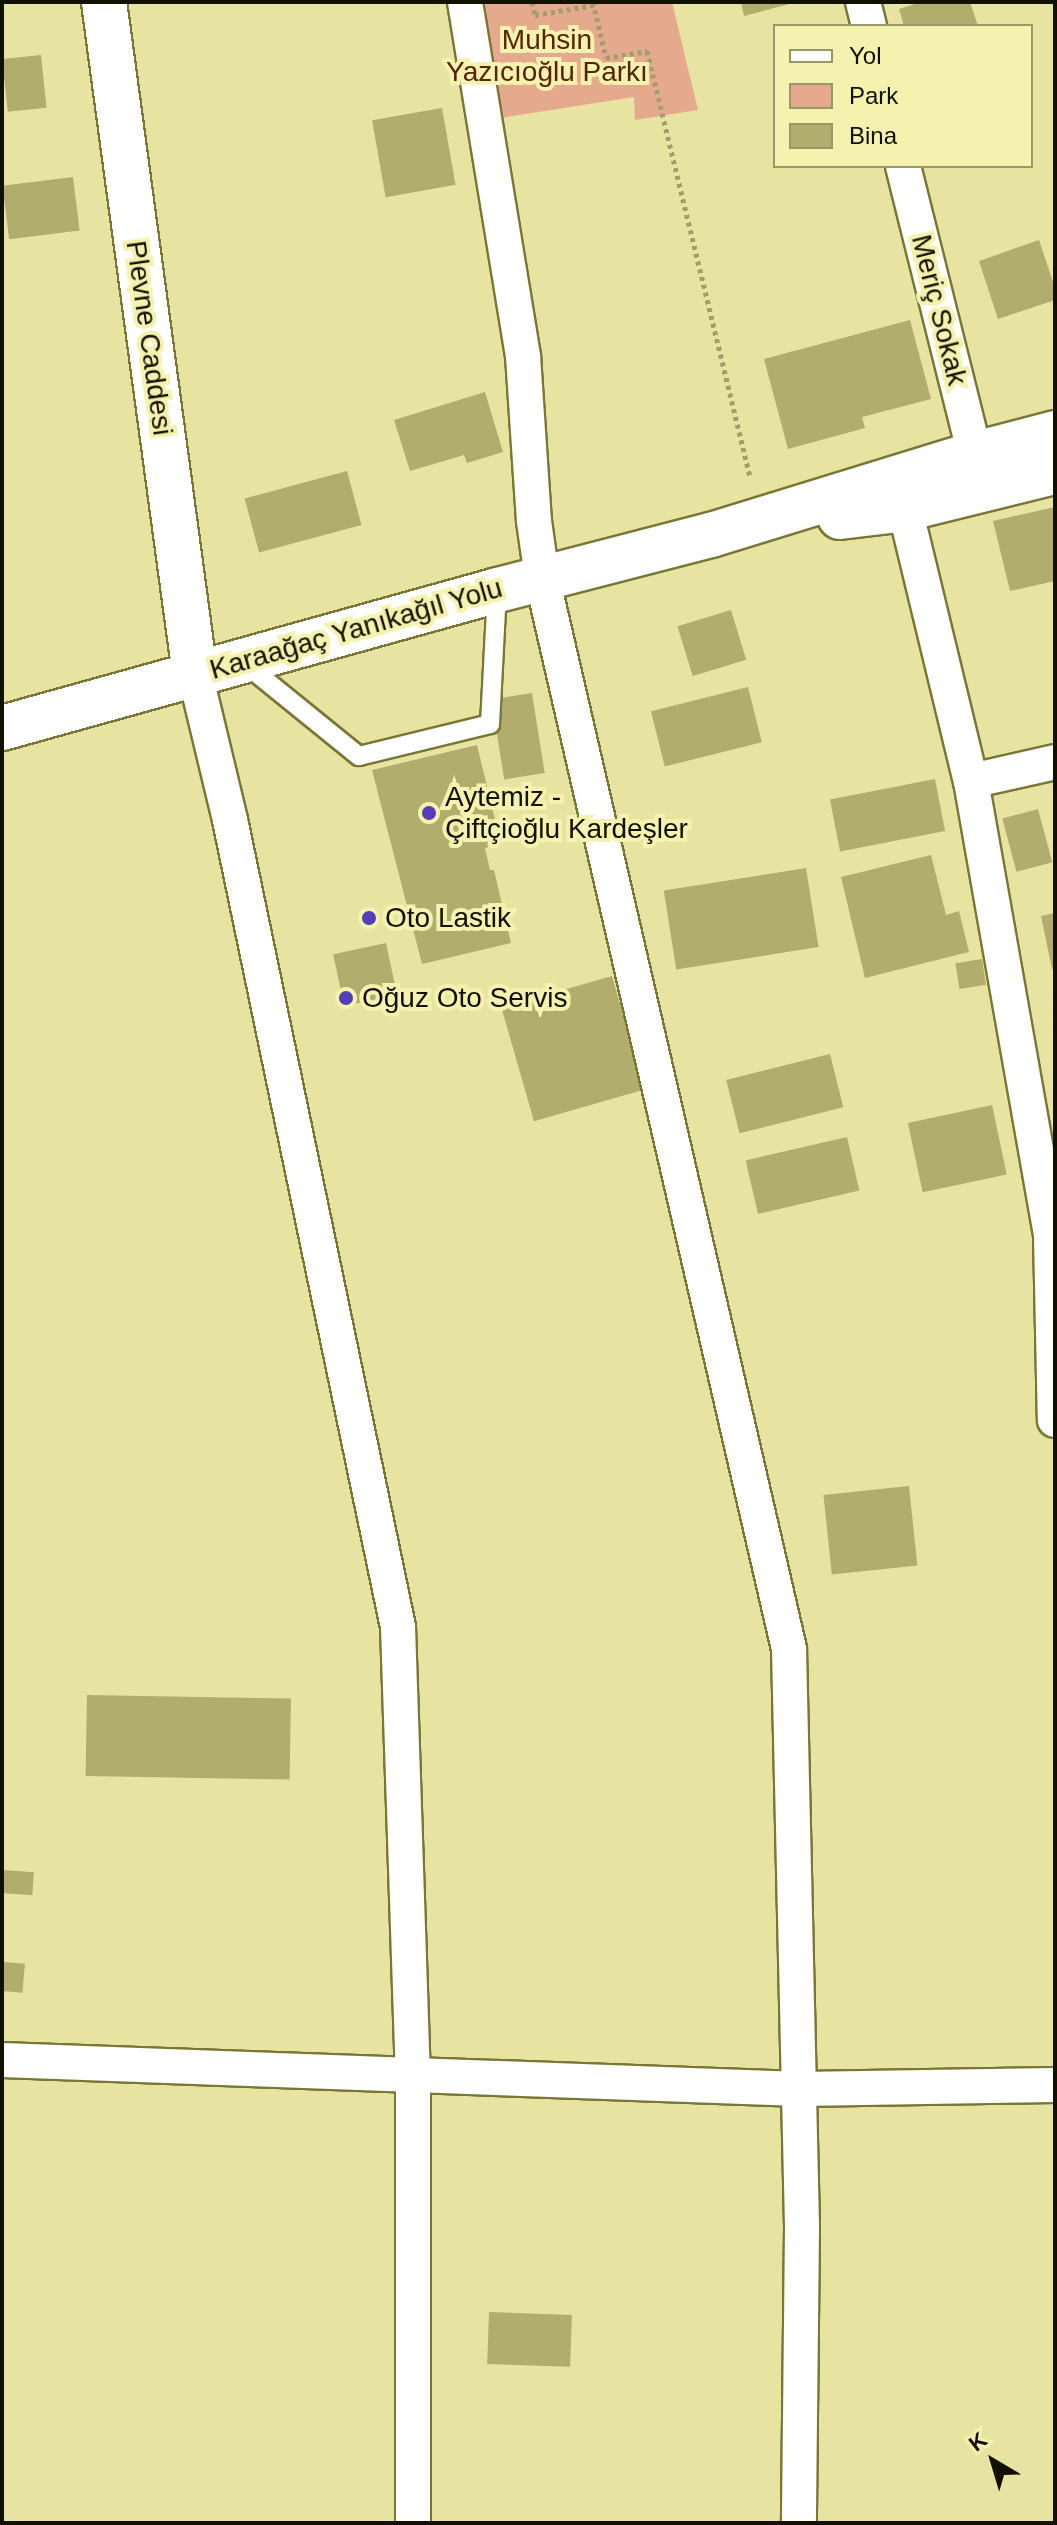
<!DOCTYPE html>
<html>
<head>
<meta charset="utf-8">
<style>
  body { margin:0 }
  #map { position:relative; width:1057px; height:2525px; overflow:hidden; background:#e7e4a1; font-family:Arial,sans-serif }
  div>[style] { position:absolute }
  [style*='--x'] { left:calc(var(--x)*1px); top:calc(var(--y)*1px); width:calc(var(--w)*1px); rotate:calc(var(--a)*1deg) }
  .green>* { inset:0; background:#e5a98e }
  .building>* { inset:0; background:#b1ad6d; transform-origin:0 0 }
  .path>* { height:5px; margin-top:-2.5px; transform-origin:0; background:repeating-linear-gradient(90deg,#a19e6c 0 4px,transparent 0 8px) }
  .roads { filter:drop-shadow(2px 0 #7a7636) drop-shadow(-2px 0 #7a7636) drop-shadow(0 2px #7a7636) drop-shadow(0 -2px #7a7636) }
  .lane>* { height:18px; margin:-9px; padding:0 9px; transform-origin:9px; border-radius:9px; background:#fff }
  .street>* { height:34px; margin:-17px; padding:0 17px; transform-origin:17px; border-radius:17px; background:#fff }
  .secondary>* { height:44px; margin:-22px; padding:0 22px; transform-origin:22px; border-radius:22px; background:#fff }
  .dots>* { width:22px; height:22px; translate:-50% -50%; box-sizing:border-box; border:4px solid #f5f1ae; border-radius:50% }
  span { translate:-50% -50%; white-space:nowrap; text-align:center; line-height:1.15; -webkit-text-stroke:8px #f5f1ae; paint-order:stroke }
  .park-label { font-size:28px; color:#572305 }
  .street-label { font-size:28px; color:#121000 }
  .poi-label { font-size:28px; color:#121000 }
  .left { translate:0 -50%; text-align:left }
  .frame { position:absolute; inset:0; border:4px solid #121000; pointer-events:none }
  .legend { position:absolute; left:773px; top:24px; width:260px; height:144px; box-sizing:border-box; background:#f5f1ae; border:2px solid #9a9768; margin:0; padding:10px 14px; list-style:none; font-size:24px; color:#121000 }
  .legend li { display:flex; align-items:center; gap:16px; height:40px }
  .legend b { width:40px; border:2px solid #9a9768 }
  .north { position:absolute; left:953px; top:2421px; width:80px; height:80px; -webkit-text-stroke:6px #f5f1ae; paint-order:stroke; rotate:322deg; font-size:22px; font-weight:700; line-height:32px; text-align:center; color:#121000 }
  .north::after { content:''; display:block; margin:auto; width:28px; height:36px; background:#121000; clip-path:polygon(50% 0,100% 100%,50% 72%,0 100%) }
</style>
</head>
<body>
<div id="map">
  <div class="green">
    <div style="clip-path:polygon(485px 2px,672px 2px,698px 110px,635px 120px,634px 97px,500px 118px)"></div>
  </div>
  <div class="building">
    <div style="clip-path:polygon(741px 2px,793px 2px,793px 3px,744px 16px)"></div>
    <div style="clip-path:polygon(921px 2px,970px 2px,978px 26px,904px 26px,899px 9px)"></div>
    <div style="left:41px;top:55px;width:53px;height:39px;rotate:84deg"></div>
    <div style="left:442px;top:108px;width:78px;height:71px;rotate:80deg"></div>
    <div style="left:73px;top:177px;width:54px;height:71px;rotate:83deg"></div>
    <div style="clip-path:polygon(1039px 240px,1055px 288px,1055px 300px,998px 319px,979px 261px)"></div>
    <div style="clip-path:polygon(910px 320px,931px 399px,862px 417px,865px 428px,788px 449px,764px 359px)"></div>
    <div style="clip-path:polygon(485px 392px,503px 452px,467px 463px,464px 455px,410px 471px,394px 420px)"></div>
    <div style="left:347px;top:471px;width:56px;height:106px;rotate:75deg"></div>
    <div style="clip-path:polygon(1055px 507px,1055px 581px,1010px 591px,993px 521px)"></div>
    <div style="left:731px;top:610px;width:52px;height:56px;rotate:73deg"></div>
    <div style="left:748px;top:687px;width:57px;height:100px;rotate:76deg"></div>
    <div style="left:532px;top:693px;width:81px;height:41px;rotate:81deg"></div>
    <div style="clip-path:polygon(477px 745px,501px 844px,485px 848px,490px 870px,494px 870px,511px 943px,422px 964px,372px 770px)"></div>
    <div style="left:935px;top:779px;width:53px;height:107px;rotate:79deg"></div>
    <div style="left:1038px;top:809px;width:55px;height:37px;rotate:75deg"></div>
    <div style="clip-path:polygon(931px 855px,946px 915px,959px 911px,969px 952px,865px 978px,841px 877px)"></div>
    <div style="left:806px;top:868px;width:80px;height:144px;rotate:81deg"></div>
    <div style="clip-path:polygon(1055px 913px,1055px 969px,1052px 969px,1041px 916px)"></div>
    <div style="left:386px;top:943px;width:53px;height:54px;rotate:78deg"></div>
    <div style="left:982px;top:959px;width:26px;height:27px;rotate:81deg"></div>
    <div style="left:612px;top:976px;width:118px;height:115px;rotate:74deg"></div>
    <div style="left:830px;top:1054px;width:55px;height:107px;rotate:76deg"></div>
    <div style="left:992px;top:1105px;width:71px;height:86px;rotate:78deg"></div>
    <div style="left:847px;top:1137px;width:55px;height:104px;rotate:77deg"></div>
    <div style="left:909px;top:1486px;width:80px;height:86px;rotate:84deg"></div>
    <div style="left:87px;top:1695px;width:204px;height:81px;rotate:1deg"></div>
    <div style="left:2px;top:1870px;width:32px;height:23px;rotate:4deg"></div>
    <div style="left:4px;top:1962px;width:21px;height:29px;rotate:5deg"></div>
    <div style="left:489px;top:2312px;width:83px;height:52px;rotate:2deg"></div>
  </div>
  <div class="path">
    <div style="--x:532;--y:2;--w:13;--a:77"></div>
    <div style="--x:535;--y:15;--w:60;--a:-9.6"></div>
    <div style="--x:593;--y:2;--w:57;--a:76.9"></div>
    <div style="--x:606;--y:58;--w:42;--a:-9.7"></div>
    <div style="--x:647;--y:51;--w:437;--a:76.4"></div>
  </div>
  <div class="roads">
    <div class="lane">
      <div style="--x:244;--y:663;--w:148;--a:39"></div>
      <div style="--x:359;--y:756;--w:135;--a:-13.7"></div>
      <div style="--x:490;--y:724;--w:132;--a:-87"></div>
    </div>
    <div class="street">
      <div style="--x:465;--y:2;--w:359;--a:80.7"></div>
      <div style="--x:523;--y:356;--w:165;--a:86.2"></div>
      <div style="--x:534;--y:521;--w:58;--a:82"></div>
      <div style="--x:542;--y:578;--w:1099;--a:77.01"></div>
      <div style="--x:789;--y:1649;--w:578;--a:88.71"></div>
      <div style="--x:802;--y:2227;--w:296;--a:90.6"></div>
      <div style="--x:863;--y:2;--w:25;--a:76"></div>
      <div style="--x:903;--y:166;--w:297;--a:76"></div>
      <div style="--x:905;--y:509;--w:280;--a:76.4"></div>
      <div style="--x:971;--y:781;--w:462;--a:80"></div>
      <div style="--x:1051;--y:1236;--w:184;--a:88.8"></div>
      <div style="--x:195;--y:674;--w:150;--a:76.5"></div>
      <div style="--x:230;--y:820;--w:824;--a:78.24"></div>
      <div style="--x:398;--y:1627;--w:450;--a:88.1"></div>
      <div style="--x:413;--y:2077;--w:446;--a:90"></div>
      <div style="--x:971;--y:781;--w:86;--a:-12.7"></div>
      <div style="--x:2;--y:2060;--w:798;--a:2.08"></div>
      <div style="--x:799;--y:2089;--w:256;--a:-0.9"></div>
    </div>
    <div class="secondary">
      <div style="--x:104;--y:2;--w:678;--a:82.29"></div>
      <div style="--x:840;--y:517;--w:65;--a:-7"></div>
      <div style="--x:905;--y:509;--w:154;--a:-13.9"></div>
      <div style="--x:2;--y:728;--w:515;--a:-15.55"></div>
      <div style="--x:498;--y:590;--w:220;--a:-14.5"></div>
      <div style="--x:711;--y:535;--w:276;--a:-17.1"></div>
      <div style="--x:975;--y:454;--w:83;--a:-14.7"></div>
    </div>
  </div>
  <div class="dots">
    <div style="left:429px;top:813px;background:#543db5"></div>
    <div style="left:369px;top:918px;background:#543db5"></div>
    <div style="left:346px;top:998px;background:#543db5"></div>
  </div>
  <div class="park-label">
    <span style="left:547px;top:56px">Muhsin<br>Yazıcıoğlu Parkı</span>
  </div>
  <div class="street-label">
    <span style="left:939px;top:310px;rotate:76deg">Meriç Sokak</span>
    <span style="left:149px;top:338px;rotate:82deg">Plevne Caddesi</span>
    <span style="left:356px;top:629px;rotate:-16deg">Karaağaç Yanıkağıl Yolu</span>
  </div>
  <div class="poi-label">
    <span class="left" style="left:445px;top:813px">Aytemiz -<br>Çiftçioğlu Kardeşler</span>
    <span class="left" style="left:385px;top:918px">Oto Lastik</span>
    <span class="left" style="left:362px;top:998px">Oğuz Oto Servis</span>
  </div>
  <div class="frame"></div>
  <ul class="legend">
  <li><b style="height:10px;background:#fff"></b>Yol</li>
  <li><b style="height:22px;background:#e5a98e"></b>Park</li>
  <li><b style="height:22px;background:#b1ad6d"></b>Bina</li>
  </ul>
  <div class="north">K</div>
</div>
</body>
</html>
